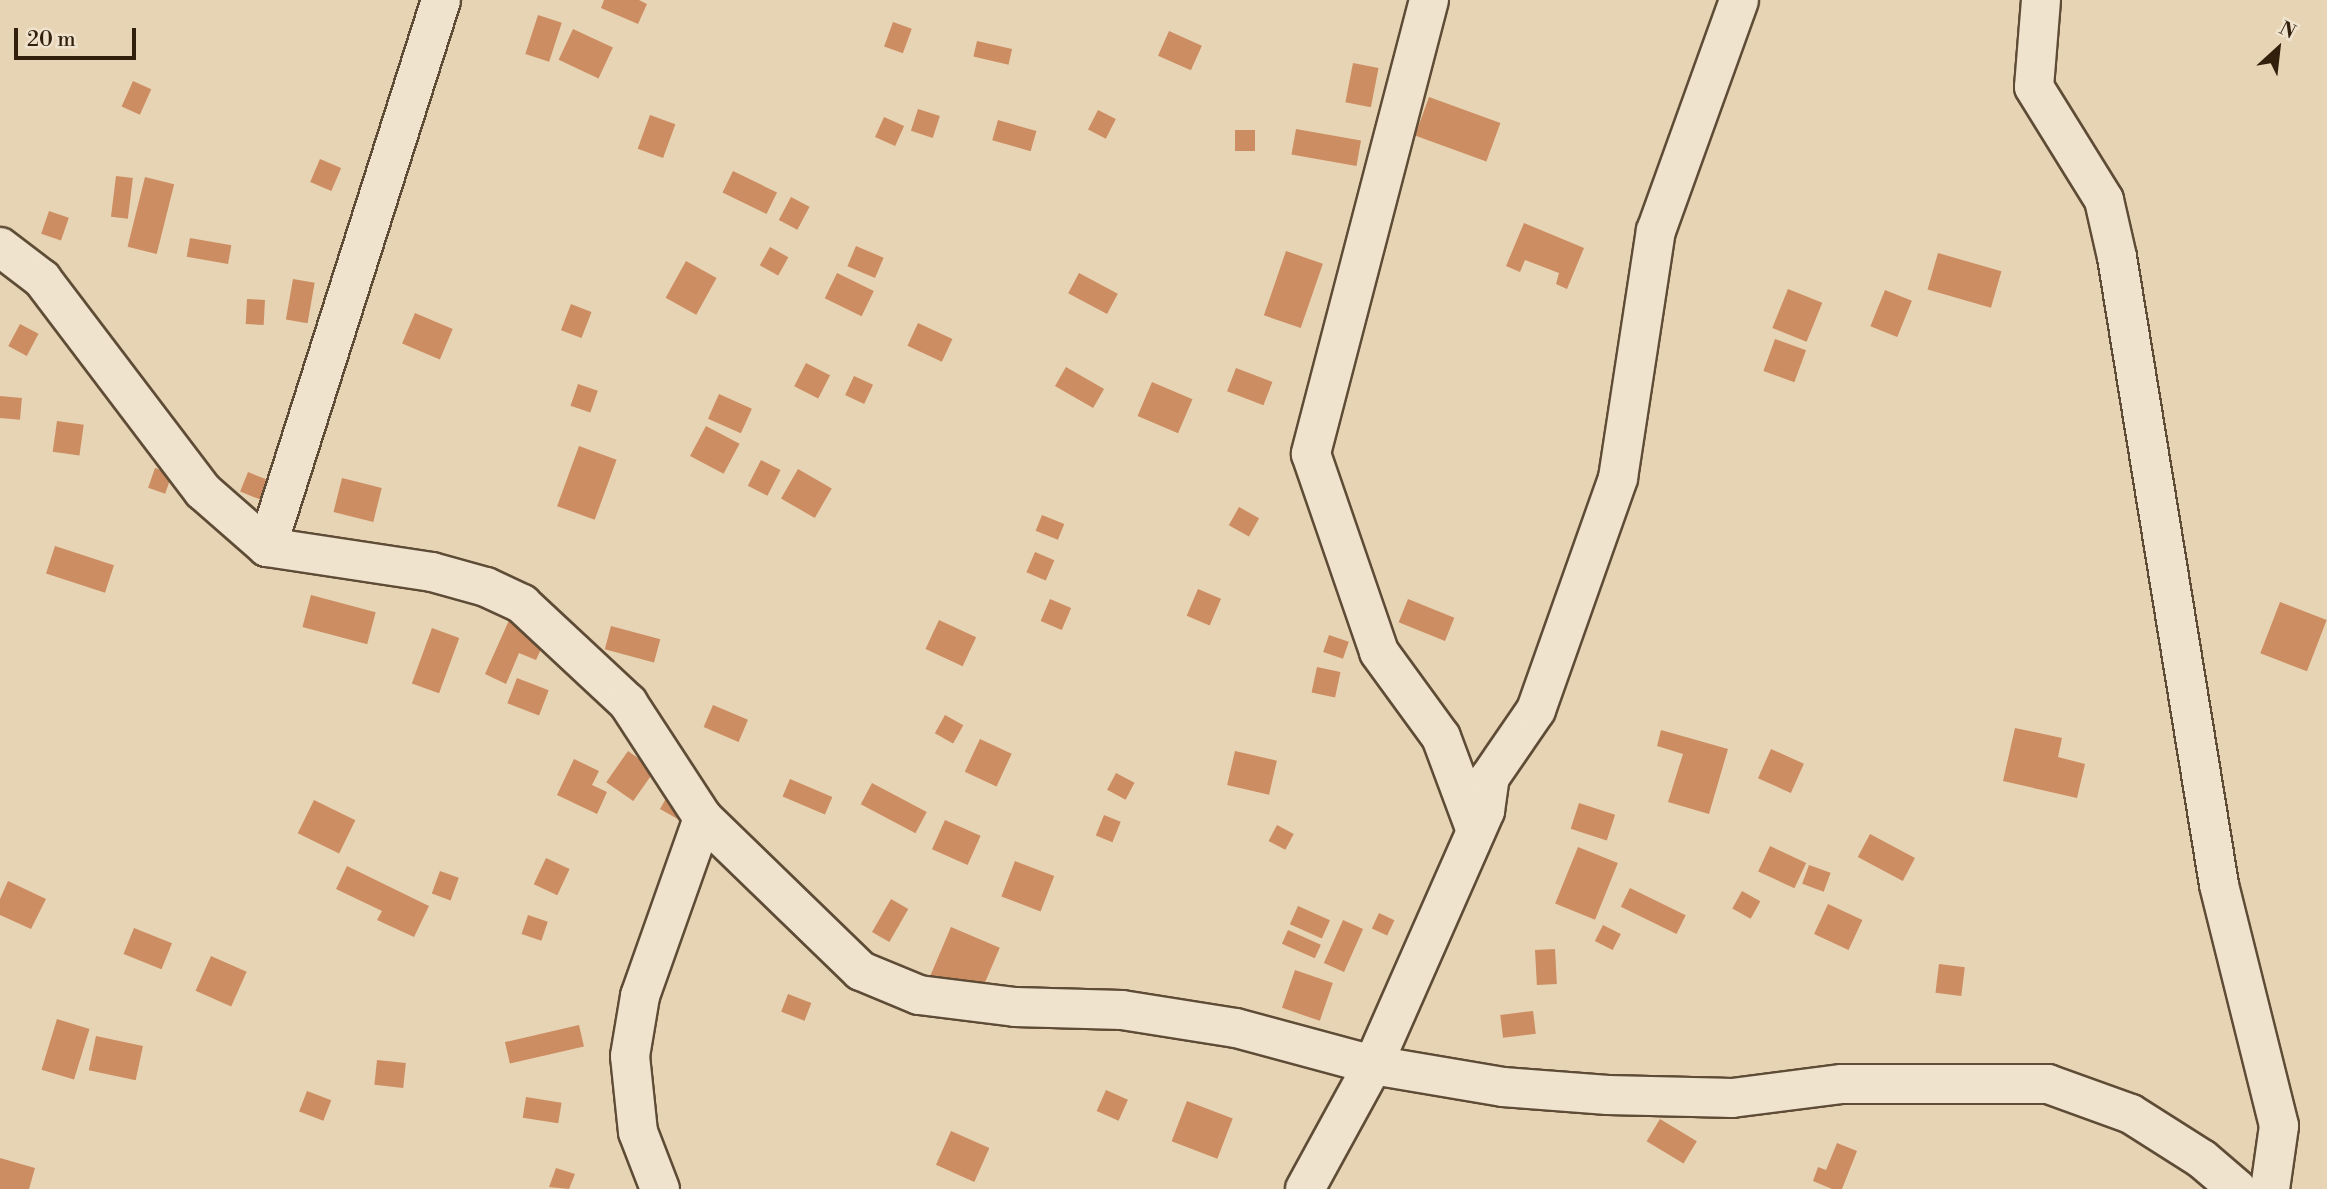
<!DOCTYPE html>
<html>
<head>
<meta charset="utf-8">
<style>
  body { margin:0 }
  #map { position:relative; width:2327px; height:1189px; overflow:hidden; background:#e7d4b4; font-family:"Libre Bodoni",serif }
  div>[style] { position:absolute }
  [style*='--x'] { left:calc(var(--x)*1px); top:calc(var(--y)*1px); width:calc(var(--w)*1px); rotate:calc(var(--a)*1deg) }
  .building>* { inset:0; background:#cd8d62; transform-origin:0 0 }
  .roads { filter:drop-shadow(2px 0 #5f4c36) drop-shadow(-2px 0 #5f4c36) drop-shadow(0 2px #5f4c36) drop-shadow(0 -2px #5f4c36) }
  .minor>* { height:38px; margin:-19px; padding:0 19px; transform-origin:19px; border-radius:19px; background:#efe3ce }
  span { translate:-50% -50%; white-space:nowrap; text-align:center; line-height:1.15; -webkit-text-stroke:6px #efe3ce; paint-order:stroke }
  .north { position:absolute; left:2243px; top:14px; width:70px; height:70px; -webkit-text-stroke:5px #efe3ce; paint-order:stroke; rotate:27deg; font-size:19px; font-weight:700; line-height:28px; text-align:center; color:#321f0c }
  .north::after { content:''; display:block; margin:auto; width:24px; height:32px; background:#321f0c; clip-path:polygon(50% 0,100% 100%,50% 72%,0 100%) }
  .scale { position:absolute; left:14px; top:28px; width:122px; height:32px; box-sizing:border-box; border:4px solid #321f0c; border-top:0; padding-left:9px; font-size:21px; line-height:24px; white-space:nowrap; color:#321f0c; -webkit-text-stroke:5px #efe3ce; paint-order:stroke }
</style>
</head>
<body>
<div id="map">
  <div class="building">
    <div style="clip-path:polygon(604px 0,639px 0,647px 4px,638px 24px,601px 8px)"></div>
    <div style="left:538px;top:15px;width:25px;height:41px;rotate:18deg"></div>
    <div style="left:893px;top:22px;width:20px;height:26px;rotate:20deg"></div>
    <div style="left:573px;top:29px;width:44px;height:34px;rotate:25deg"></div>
    <div style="left:1169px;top:31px;width:36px;height:27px;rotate:24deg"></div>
    <div style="left:977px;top:41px;width:36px;height:16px;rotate:13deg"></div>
    <div style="left:1353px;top:63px;width:26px;height:40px;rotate:11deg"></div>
    <div style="left:133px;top:81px;width:20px;height:28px;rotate:24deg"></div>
    <div style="left:1429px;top:97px;width:76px;height:41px;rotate:20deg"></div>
    <div style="left:918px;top:109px;width:23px;height:23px;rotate:18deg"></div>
    <div style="left:1098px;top:110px;width:20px;height:22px;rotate:27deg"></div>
    <div style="left:650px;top:115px;width:27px;height:36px;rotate:20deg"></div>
    <div style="left:884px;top:117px;width:22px;height:22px;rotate:24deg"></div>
    <div style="left:998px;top:120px;width:40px;height:21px;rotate:16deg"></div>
    <div style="left:1296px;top:129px;width:66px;height:26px;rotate:10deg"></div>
    <div style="left:1235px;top:130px;width:20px;height:21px"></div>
    <div style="left:320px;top:159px;width:23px;height:25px;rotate:23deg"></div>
    <div style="left:733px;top:171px;width:49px;height:24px;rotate:26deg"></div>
    <div style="left:116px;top:176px;width:17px;height:41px;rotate:7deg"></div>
    <div style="left:145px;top:177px;width:30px;height:72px;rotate:14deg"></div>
    <div style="left:791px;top:197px;width:21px;height:26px;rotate:28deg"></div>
    <div style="left:49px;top:211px;width:21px;height:24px;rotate:19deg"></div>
    <div style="clip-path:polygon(1524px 223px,1584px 248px,1567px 289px,1556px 284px,1559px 273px,1525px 260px,1520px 272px,1506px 266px)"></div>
    <div style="left:190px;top:238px;width:42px;height:19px;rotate:10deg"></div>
    <div style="left:856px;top:246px;width:30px;height:22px;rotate:23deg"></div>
    <div style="left:770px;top:247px;width:21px;height:21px;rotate:29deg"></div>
    <div style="left:1286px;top:251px;width:39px;height:68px;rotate:19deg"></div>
    <div style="left:1938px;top:253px;width:66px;height:38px;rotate:16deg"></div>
    <div style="left:686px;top:261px;width:35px;height:42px;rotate:29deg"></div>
    <div style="left:837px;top:273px;width:41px;height:28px;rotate:26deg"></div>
    <div style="left:1079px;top:273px;width:44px;height:23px;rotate:28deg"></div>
    <div style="left:293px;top:279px;width:22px;height:41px;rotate:10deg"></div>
    <div style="left:1788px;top:289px;width:37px;height:42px;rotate:22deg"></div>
    <div style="left:1885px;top:290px;width:29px;height:39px;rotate:22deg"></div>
    <div style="left:247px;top:299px;width:18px;height:25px;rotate:3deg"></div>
    <div style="left:571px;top:304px;width:22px;height:28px;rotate:21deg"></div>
    <div style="left:415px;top:313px;width:41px;height:33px;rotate:23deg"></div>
    <div style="left:918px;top:323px;width:38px;height:25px;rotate:25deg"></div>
    <div style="left:20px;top:324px;width:21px;height:25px;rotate:28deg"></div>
    <div style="left:1775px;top:339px;width:33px;height:34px;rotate:20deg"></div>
    <div style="left:806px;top:363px;width:27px;height:26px;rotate:27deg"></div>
    <div style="left:1066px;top:367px;width:44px;height:22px;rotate:30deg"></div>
    <div style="left:1236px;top:368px;width:39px;height:25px;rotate:21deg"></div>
    <div style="left:854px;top:376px;width:21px;height:21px;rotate:25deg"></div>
    <div style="left:1152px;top:382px;width:44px;height:37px;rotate:23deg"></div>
    <div style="left:578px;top:384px;width:21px;height:23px;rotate:19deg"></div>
    <div style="left:719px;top:394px;width:36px;height:27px;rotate:24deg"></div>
    <div style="left:0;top:396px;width:22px;height:22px;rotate:5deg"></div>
    <div style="left:57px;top:421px;width:27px;height:31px;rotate:8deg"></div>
    <div style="left:706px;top:426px;width:38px;height:34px;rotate:28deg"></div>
    <div style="left:579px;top:446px;width:40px;height:64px;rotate:20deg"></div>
    <div style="left:761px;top:460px;width:22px;height:29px;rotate:27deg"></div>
    <div style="left:155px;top:468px;width:18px;height:21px;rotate:19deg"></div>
    <div style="left:798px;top:469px;width:39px;height:34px;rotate:30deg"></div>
    <div style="left:248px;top:472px;width:22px;height:21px;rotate:22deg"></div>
    <div style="left:342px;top:478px;width:41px;height:35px;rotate:14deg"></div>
    <div style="left:1239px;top:507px;width:23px;height:21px;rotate:29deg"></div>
    <div style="left:1042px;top:515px;width:24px;height:17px;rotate:22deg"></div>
    <div style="left:55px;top:546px;width:62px;height:29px;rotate:18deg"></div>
    <div style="left:1035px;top:552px;width:21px;height:22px;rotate:23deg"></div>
    <div style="left:1198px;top:589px;width:25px;height:29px;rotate:23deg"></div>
    <div style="left:311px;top:595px;width:67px;height:33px;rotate:15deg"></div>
    <div style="left:1050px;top:599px;width:23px;height:24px;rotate:23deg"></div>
    <div style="left:1408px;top:599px;width:50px;height:25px;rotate:22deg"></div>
    <div style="left:2280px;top:602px;width:50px;height:55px;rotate:21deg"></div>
    <div style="clip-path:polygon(510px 618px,547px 636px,536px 660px,519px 653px,506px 684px,485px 674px)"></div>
    <div style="left:939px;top:620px;width:41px;height:32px;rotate:25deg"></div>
    <div style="left:611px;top:626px;width:51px;height:24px;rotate:15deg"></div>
    <div style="left:432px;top:628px;width:29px;height:59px;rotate:20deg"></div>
    <div style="left:1329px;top:635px;width:21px;height:18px;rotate:19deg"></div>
    <div style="left:1317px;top:667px;width:24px;height:26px;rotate:12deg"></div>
    <div style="left:517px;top:678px;width:34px;height:27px;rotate:21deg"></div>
    <div style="left:713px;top:705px;width:38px;height:24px;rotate:23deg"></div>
    <div style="left:945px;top:715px;width:21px;height:21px;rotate:29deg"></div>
    <div style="clip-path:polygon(2015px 728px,2062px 738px,2058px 757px,2085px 764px,2077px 798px,2003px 781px)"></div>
    <div style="clip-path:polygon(1661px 730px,1728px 749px,1709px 814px,1668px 802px,1683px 754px,1657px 746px)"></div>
    <div style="left:980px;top:739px;width:35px;height:36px;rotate:25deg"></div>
    <div style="left:1771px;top:749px;width:36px;height:32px;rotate:24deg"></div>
    <div style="left:628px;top:751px;width:33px;height:38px;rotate:35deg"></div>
    <div style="left:1235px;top:751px;width:43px;height:35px;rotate:13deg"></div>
    <div style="clip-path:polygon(574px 759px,599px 771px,592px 785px,607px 792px,597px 814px,557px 795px)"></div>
    <div style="left:1116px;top:773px;width:21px;height:19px;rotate:28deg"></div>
    <div style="left:790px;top:779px;width:46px;height:19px;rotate:23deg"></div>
    <div style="left:872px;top:783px;width:62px;height:24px;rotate:28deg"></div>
    <div style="clip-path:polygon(669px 793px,683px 822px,660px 809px)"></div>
    <div style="left:314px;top:800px;width:46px;height:37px;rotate:26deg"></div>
    <div style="left:1579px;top:803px;width:38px;height:27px;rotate:18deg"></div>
    <div style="left:1104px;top:815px;width:18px;height:22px;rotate:22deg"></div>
    <div style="left:945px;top:820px;width:39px;height:32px;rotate:24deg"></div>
    <div style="left:1277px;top:825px;width:19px;height:18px;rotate:28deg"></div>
    <div style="left:1870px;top:834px;width:51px;height:26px;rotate:28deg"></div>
    <div style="left:1770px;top:846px;width:40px;height:28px;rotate:25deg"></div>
    <div style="left:1578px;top:847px;width:43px;height:61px;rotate:22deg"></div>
    <div style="left:546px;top:858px;width:26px;height:29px;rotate:25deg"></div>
    <div style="left:1015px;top:861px;width:42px;height:38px;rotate:21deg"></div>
    <div style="left:1809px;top:865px;width:23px;height:20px;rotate:20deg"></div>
    <div style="clip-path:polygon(347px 866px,429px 906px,414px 937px,377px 920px,382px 911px,336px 889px)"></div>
    <div style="left:440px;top:871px;width:20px;height:24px;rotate:20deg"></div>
    <div style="clip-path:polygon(8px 881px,46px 899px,31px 929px,0 915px,0 899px)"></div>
    <div style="left:1630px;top:888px;width:62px;height:21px;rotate:26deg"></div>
    <div style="left:1742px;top:891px;width:21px;height:20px;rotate:29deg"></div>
    <div style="left:891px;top:899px;width:20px;height:38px;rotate:30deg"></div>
    <div style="left:1828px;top:904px;width:38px;height:33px;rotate:25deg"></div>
    <div style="left:1298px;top:906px;width:35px;height:20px;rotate:24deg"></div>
    <div style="left:1379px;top:913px;width:17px;height:17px;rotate:25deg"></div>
    <div style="left:528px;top:915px;width:21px;height:20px;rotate:19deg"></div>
    <div style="left:1343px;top:920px;width:22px;height:47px;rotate:24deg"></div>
    <div style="left:1603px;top:925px;width:20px;height:18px;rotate:27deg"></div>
    <div style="left:951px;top:927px;width:53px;height:53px;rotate:23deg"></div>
    <div style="left:134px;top:928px;width:41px;height:28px;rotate:22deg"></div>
    <div style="left:1288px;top:930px;width:36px;height:15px;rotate:24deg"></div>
    <div style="left:1555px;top:949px;width:35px;height:20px;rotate:87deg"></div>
    <div style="left:211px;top:956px;width:39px;height:38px;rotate:24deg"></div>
    <div style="left:1939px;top:964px;width:26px;height:29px;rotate:7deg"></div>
    <div style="left:1295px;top:970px;width:40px;height:40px;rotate:19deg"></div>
    <div style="left:788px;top:994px;width:25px;height:19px;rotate:21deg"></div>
    <div style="left:1533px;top:1011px;width:23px;height:33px;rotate:83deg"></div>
    <div style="left:57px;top:1019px;width:34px;height:53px;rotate:17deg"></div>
    <div style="left:579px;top:1025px;width:22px;height:76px;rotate:77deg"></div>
    <div style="left:96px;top:1036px;width:48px;height:35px;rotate:12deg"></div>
    <div style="left:377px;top:1060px;width:29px;height:25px;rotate:6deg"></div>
    <div style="left:1106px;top:1090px;width:24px;height:23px;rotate:24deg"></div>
    <div style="left:307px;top:1091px;width:26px;height:22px;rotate:21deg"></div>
    <div style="left:526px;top:1097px;width:36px;height:21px;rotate:9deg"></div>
    <div style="left:1187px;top:1101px;width:49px;height:43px;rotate:21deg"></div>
    <div style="left:1660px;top:1119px;width:43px;height:26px;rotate:31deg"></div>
    <div style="left:951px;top:1131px;width:42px;height:37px;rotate:24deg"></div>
    <div style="clip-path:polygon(1837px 1143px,1857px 1151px,1842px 1189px,1832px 1189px,1813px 1181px,1818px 1167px,1826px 1170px)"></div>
    <div style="clip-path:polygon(0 1158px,35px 1168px,29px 1189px,0 1189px)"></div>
    <div style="clip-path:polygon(556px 1168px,575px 1174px,569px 1189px,549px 1187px)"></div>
  </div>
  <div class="roads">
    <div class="minor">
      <div style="--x:1429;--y:0;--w:469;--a:104.6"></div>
      <div style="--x:1311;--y:454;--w:209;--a:71"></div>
      <div style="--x:1379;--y:652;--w:105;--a:53.9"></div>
      <div style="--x:1441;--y:737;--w:100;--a:69.6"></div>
      <div style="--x:2041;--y:0;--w:87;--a:94.6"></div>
      <div style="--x:2034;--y:87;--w:133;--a:58.2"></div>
      <div style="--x:2104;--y:200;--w:58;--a:77.2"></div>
      <div style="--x:2117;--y:257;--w:636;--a:80.77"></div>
      <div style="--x:2219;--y:885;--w:248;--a:76"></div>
      <div style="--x:2279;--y:1126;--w:64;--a:98.1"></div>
      <div style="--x:0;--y:247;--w:53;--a:37.3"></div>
      <div style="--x:42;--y:279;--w:266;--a:52.8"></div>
      <div style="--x:203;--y:491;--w:85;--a:41.2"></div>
      <div style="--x:267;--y:547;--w:167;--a:8.6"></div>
      <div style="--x:432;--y:572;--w:56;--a:15.5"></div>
      <div style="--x:486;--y:587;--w:40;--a:25"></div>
      <div style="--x:522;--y:604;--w:145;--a:43"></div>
      <div style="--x:628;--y:703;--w:137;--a:56.9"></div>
      <div style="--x:703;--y:818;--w:220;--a:44.1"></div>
      <div style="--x:861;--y:971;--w:63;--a:22.5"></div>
      <div style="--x:919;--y:995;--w:97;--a:7.1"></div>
      <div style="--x:1015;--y:1007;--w:107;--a:1.6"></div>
      <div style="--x:1122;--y:1010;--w:115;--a:9"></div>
      <div style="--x:1236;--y:1028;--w:142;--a:15.1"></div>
      <div style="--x:1373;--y:1065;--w:132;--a:9.6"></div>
      <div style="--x:1503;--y:1087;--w:105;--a:4.4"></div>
      <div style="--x:1608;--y:1095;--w:124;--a:1.4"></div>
      <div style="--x:1732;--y:1098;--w:111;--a:-7.3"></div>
      <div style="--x:1842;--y:1084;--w:206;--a:0"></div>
      <div style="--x:2048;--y:1084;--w:88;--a:19.9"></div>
      <div style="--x:2131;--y:1114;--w:84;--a:32.4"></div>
      <div style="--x:2202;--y:1159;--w:46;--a:40.6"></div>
      <div style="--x:267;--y:547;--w:574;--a:-72.35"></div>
      <div style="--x:660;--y:1189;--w:61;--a:-111.1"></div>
      <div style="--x:638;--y:1132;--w:76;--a:-96"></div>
      <div style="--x:630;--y:1056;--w:61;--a:-80.5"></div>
      <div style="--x:640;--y:996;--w:189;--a:-70.5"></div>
      <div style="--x:1305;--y:1189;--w:141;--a:-61.3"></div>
      <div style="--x:1373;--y:1065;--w:278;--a:-66.2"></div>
      <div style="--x:1485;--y:811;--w:34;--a:-82"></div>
      <div style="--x:1490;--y:777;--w:81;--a:-55.5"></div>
      <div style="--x:1536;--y:710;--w:246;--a:-70.5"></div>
      <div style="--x:1618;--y:478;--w:250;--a:-81.3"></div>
      <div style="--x:1656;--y:231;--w:245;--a:-70.2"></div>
    </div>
  </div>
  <div class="north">N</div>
  <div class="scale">20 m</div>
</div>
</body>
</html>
